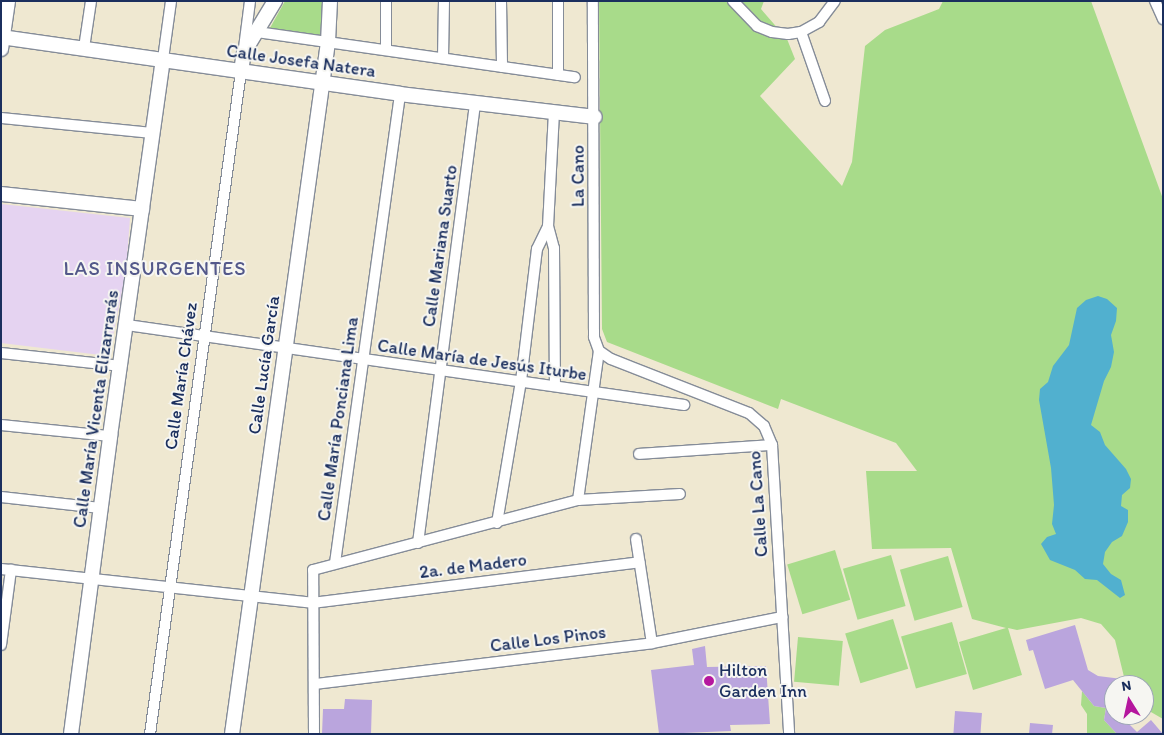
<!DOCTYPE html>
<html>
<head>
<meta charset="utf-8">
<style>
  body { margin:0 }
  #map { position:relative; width:1164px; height:735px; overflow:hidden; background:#efe8d1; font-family:Itim,sans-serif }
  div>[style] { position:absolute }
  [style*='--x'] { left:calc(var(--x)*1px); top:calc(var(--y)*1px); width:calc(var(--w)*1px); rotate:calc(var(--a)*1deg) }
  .built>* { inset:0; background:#e5d3f1 }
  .green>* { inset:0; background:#a8db8a; transform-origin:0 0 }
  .water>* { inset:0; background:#51b0cf }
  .building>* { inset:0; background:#baa5dd; transform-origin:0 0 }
  .roads { filter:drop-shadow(1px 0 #858c98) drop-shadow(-1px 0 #858c98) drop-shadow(0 1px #858c98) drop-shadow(0 -1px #858c98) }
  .minor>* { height:10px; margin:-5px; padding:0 5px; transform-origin:5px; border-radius:5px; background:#fff }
  .tertiary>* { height:14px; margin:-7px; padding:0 7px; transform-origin:7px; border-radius:7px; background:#fff }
  .dots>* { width:14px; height:14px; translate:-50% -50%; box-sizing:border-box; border:2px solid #f6f6f2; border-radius:50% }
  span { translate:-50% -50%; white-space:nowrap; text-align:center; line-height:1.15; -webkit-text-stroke:4px #f6f6f2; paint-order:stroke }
  .street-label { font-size:18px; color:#1b2f5e }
  .poi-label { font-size:18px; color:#1b2f5e }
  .left { translate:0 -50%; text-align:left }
  .quarter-label { font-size:20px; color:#53588a; letter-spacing:1px }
  .frame { position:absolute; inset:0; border:2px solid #1b2f5e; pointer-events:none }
  .north { position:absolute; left:1104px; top:675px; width:50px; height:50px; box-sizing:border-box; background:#f6f6f2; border:1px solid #9ea6b7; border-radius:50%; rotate:350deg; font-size:14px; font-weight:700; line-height:20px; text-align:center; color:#1b2f5e }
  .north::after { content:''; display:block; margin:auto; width:18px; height:22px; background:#b5179e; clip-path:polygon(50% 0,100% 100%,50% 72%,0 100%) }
</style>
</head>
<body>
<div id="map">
  <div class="built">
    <div style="clip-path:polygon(1px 204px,130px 218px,126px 271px,109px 356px,1px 343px)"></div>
  </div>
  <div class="green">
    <div style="clip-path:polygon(285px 1px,323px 1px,320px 37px,270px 28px)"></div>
    <div style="clip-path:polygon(599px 1px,764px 1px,761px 9px,787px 39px,795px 59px,760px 96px,842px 186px,852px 162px,865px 46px,885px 30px,939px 9px,943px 1px,1091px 1px,1163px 199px,1163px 719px,1144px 708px,1144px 685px,1126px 685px,1115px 640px,1101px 624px,1081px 618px,1017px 630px,1008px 628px,1022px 675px,973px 690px,959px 642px,1006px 628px,972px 619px,951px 548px,872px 549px,866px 471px,917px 471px,896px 443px,781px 399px,778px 409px,607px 342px,602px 329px)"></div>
    <div style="left:835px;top:550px;width:52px;height:50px;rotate:73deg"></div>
    <div style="left:891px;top:555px;width:53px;height:50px;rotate:74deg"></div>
    <div style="left:948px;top:556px;width:53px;height:50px;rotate:74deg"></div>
    <div style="left:893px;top:619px;width:52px;height:50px;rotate:73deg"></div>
    <div style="left:952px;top:622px;width:54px;height:53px;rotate:74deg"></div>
    <div style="left:798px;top:637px;width:45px;height:45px;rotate:5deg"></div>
    <div style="clip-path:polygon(1082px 691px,1094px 706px,1106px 708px,1104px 720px,1117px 734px,1087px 734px,1087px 714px,1081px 705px)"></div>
  </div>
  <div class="water">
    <div style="clip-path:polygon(1098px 296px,1107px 299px,1117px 308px,1116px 321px,1111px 335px,1114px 352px,1111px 367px,1104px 381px,1091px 425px,1100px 432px,1105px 445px,1126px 469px,1131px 479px,1130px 488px,1122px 495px,1121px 506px,1128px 510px,1128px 522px,1122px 536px,1112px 542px,1105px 552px,1103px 564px,1111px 574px,1121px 580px,1125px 595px,1120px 598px,1097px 580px,1085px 579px,1075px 570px,1050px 560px,1041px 544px,1047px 537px,1056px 534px,1052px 524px,1054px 505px,1051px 468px,1039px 400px,1040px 389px,1048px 382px,1053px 366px,1069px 345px,1077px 308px,1086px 300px)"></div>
  </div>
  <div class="building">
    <div style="clip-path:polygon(1075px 625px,1088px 670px,1098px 676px,1130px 680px,1129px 685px,1114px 685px,1114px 715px,1127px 715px,1126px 721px,1137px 732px,1151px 720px,1163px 734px,1117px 734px,1104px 720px,1106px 708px,1094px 706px,1073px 680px,1045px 689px,1033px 650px,1029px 651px,1026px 640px)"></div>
    <div style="clip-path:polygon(705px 646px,707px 667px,766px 666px,770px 724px,730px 725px,731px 731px,659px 734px,651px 670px,694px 665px,692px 649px)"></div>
    <div style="clip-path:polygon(345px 699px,372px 700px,371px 734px,322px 734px,323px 709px,344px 709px)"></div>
    <div style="left:955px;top:711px;width:27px;height:23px;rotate:4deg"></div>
    <div style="clip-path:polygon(1030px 723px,1053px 725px,1052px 734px,1029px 734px)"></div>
  </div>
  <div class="roads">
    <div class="minor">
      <div style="--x:501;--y:1;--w:66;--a:89.1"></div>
      <div style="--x:733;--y:1;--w:35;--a:46"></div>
      <div style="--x:757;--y:26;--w:16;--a:22"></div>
      <div style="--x:772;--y:32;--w:16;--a:7"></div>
      <div style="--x:788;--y:34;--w:13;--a:-9"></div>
      <div style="--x:801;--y:32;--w:21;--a:-29"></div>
      <div style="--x:819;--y:22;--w:26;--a:-53"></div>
      <div style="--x:1155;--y:1;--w:20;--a:66"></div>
      <div style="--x:257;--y:32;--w:321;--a:8.1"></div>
      <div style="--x:801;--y:32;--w:73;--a:70.8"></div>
      <div style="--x:84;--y:48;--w:48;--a:-81.5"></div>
      <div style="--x:244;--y:48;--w:47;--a:-82.7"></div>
      <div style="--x:386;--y:50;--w:49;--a:-90"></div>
      <div style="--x:443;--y:58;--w:57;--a:-89"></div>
      <div style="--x:163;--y:59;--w:59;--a:-82.1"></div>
      <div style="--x:558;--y:75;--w:74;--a:-90"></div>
      <div style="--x:554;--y:112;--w:114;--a:93"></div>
      <div style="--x:548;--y:226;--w:23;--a:75"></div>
      <div style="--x:554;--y:248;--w:138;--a:89.6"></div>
      <div style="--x:1;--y:118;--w:152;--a:5.7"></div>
      <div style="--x:127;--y:325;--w:563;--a:8.17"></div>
      <div style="--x:599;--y:351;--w:14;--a:34"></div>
      <div style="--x:611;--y:359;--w:148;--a:21.4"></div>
      <div style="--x:749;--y:413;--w:20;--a:41"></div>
      <div style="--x:764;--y:426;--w:21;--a:67"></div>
      <div style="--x:772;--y:445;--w:289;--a:86.6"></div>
      <div style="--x:1;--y:353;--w:121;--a:6.2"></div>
      <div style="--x:1;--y:425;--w:110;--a:5.8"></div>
      <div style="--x:639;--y:454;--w:133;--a:-3.9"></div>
      <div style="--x:1;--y:497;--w:100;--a:6.3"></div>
      <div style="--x:578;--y:500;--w:150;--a:-82"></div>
      <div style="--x:599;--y:351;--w:15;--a:-110"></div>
      <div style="--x:594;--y:337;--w:336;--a:-90.2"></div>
      <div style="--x:497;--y:523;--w:144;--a:-80.4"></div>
      <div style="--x:521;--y:381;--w:133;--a:-83.1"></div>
      <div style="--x:537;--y:249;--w:25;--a:-64"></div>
      <div style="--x:636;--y:539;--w:105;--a:81.3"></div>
      <div style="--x:418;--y:543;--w:444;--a:-82.6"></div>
      <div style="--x:335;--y:563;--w:473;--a:-82.1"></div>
      <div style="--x:1;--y:569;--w:313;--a:6.2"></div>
      <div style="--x:312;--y:603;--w:330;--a:-7.1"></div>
      <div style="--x:1;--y:645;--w:76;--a:-82.4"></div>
      <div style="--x:315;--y:684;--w:339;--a:-6.9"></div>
      <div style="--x:652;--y:643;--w:133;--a:-11.3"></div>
      <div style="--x:150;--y:734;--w:669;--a:-82.18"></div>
      <div style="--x:314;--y:734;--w:164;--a:-90.3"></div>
      <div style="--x:313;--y:570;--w:274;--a:-14.8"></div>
      <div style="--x:578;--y:500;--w:102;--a:-3.4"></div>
    </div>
    <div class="tertiary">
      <div style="--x:1;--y:37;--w:403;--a:8.1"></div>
      <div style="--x:400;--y:94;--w:196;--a:6.7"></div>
      <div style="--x:1;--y:49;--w:49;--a:-81.7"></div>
      <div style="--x:241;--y:71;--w:19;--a:-81"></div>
      <div style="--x:244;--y:52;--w:60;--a:-58.7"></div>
      <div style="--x:1;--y:194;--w:142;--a:6.1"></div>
      <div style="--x:71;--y:734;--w:301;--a:-82.5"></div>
      <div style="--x:110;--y:436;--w:381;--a:-82"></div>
      <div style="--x:232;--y:734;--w:699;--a:-82.1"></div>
      <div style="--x:328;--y:42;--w:41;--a:-87.2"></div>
    </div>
  </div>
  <div class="dots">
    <div style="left:709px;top:681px;background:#b5179e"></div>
  </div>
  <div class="street-label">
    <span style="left:301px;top:61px;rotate:8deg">Calle Josefa Natera</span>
    <span style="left:578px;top:176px;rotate:-90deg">La Cano</span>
    <span style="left:440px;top:246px;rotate:-82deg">Calle Mariana Suarto</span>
    <span style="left:482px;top:360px;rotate:8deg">Calle María de Jesús Iturbe</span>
    <span style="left:264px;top:365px;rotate:-82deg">Calle Lucía García</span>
    <span style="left:181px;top:376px;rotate:-82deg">Calle María Chávez</span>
    <span style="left:96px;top:409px;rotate:-82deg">Calle María Vicenta Elizarrarás</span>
    <span style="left:338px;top:419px;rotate:-82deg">Calle María Ponciana Lima</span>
    <span style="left:758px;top:504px;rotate:-94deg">Calle La Cano</span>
    <span style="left:473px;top:566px;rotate:-7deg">2a. de Madero</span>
    <span style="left:548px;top:639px;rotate:-7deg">Calle Los Pinos</span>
  </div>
  <div class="poi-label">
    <span class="left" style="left:719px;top:681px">Hilton<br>Garden Inn</span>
  </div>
  <div class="quarter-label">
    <span style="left:155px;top:268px">LAS INSURGENTES</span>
  </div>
  <div class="frame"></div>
  <div class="north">N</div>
</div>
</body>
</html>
